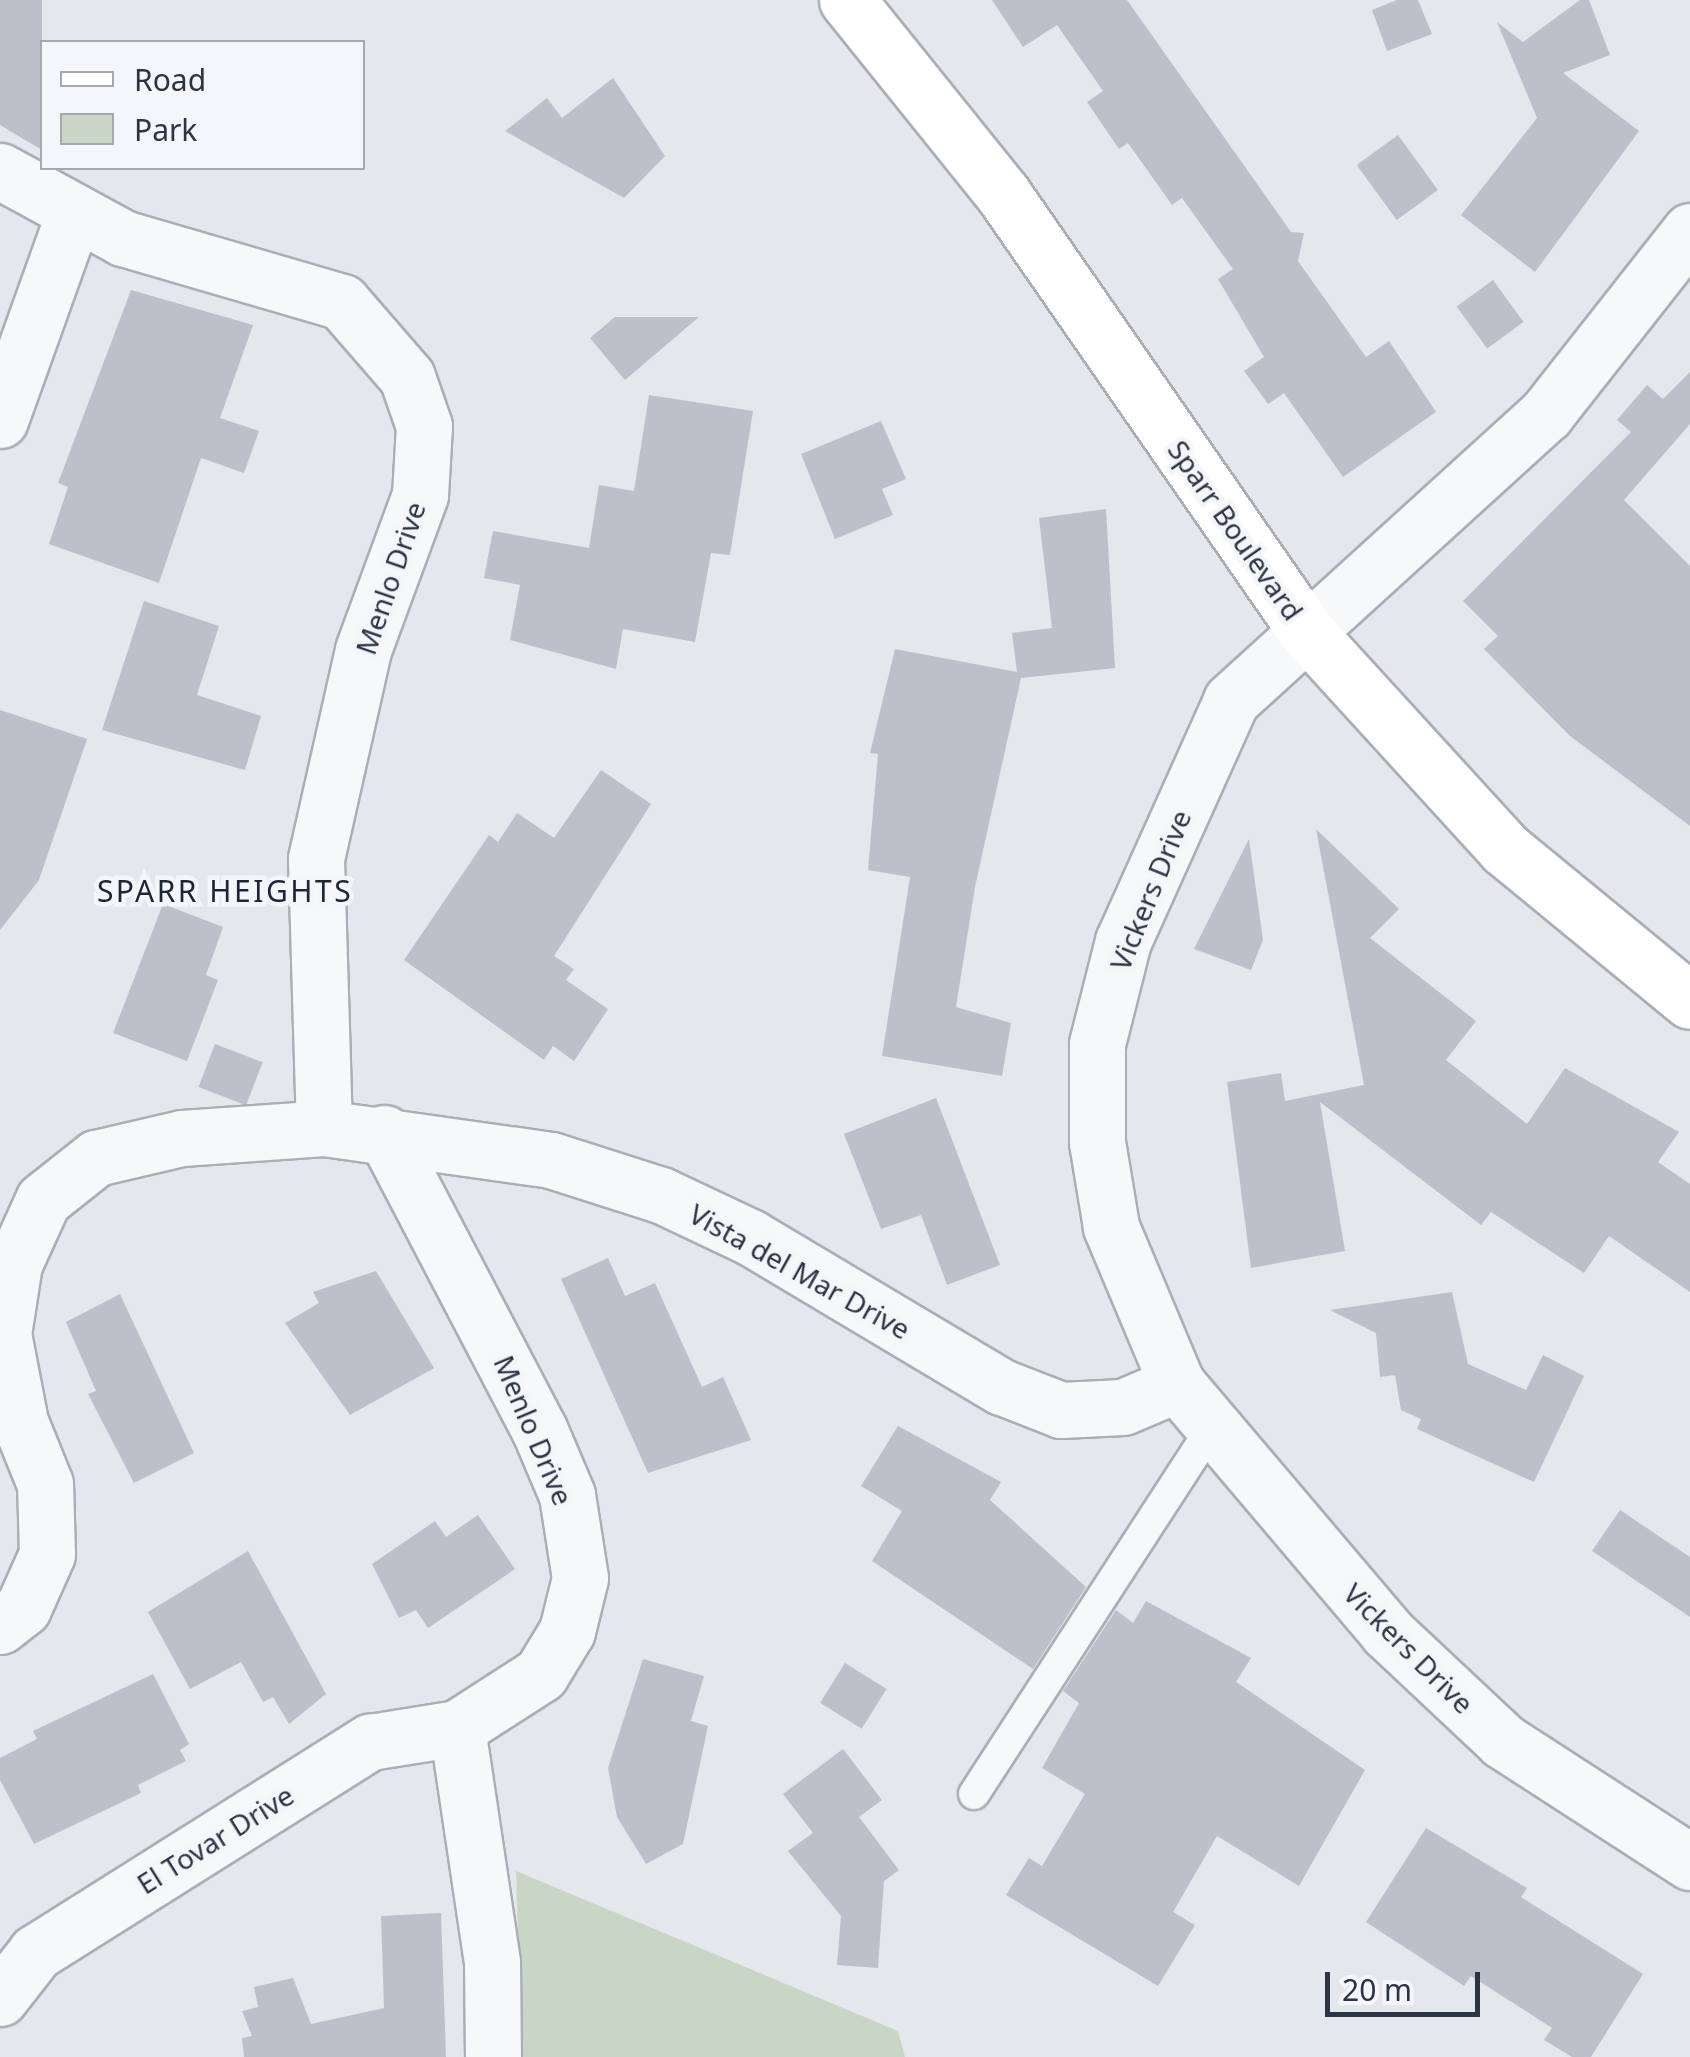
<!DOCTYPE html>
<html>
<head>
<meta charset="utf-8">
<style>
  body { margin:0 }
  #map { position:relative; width:1690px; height:2057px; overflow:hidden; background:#e4e7ec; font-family:"Noto Sans",sans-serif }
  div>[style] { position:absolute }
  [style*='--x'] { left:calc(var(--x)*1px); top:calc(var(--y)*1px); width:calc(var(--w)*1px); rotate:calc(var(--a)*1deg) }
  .green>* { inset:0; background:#c9d6c5 }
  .building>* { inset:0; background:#bbc0ca; transform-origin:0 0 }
  .roads { filter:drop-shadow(2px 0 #a9aeb7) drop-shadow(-2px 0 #a9aeb7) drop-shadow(0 2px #a9aeb7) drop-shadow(0 -2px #a9aeb7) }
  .lane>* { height:30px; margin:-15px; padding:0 15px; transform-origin:15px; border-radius:15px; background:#f7f8fa }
  .street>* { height:55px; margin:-27.5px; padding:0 27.5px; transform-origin:27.5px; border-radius:27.5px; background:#f7f8fa }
  .secondary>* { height:55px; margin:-27.5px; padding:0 27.5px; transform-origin:27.5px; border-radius:27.5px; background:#fff }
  span { translate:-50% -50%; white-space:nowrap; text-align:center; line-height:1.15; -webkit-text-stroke:9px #f4f6f9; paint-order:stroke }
  .street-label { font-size:28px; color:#2b3445 }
  .neighbourhood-label { font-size:30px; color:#1d2536; letter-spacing:2.5px }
  .legend { position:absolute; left:40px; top:40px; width:325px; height:130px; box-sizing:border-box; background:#f4f6f9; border:2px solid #a4a8b1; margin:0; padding:12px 18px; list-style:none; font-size:30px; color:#2b3445 }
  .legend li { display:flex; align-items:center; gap:20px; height:50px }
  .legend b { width:50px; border:2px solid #a4a8b1 }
  .scale { position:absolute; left:1325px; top:1972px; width:155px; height:45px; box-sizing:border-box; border:5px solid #2b3445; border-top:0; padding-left:12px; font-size:30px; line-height:35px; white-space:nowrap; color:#2b3445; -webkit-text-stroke:8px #f4f6f9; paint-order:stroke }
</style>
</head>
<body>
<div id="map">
  <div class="green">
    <div style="clip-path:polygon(516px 1871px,898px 2031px,905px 2057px,522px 2057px)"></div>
  </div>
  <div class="building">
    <div style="clip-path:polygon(0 0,42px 0,42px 150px,0 125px)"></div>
    <div style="clip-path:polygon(992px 0,1127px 0,1291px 232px,1304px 233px,1298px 261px,1366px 357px,1389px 341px,1436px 412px,1343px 477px,1284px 393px,1268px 404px,1244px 371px,1264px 357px,1218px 279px,1233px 269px,1182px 198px,1172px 205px,1128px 143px,1119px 149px,1087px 102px,1103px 91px,1057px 25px,1023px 47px)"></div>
    <div style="clip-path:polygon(1397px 0,1418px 0,1432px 34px,1387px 51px,1372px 10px)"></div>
    <div style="clip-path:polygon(1580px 0,1589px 0,1610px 55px,1563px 73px,1639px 131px,1535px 272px,1461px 215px,1537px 118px,1497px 22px,1523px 42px)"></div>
    <div style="clip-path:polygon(613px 78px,665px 156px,624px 198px,505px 131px,547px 98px,562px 118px)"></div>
    <div style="left:1398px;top:135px;width:68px;height:51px;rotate:54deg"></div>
    <div style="left:1493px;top:280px;width:52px;height:45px;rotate:54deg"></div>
    <div style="clip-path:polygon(131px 290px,253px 325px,220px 418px,259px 431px,244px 473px,201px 458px,159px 583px,49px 544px,68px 487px,58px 483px)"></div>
    <div style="clip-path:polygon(615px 317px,699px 317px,625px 380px,590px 338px)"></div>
    <div style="clip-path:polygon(1690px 372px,1690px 424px,1624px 500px,1690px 566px,1690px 826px,1570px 736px,1484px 649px,1498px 636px,1463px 601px,1631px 432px,1617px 420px,1647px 385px,1663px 399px)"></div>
    <div style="clip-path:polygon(649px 395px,753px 411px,730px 555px,711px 553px,695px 642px,623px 629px,616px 669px,510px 640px,520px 585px,484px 578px,493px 531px,589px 548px,599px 485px,634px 491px)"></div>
    <div style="clip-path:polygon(881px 421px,906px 479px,882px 489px,893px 515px,835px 539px,801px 454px)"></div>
    <div style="clip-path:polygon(1106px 509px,1115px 668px,1021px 678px,975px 887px,956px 1007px,1011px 1023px,1002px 1076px,882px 1056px,910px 877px,868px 870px,878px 754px,870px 753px,895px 649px,1017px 672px,1012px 633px,1052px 628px,1039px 518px)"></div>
    <div style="clip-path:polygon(144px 601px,219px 626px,197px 695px,261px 716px,245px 770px,102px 730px)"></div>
    <div style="clip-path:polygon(0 710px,87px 739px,39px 880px,0 930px)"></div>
    <div style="clip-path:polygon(601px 770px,651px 804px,554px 956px,574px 969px,566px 980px,608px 1009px,574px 1061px,553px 1046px,544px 1060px,404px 960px,489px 835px,498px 842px,517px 813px,554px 838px)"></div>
    <div style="clip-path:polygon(1316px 829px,1399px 909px,1370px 938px,1476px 1021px,1446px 1060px,1527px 1124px,1565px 1068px,1679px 1132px,1658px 1162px,1690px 1184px,1690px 1292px,1609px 1236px,1584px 1273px,1491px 1212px,1481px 1225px,1320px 1102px,1345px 1251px,1251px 1268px,1227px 1082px,1281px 1073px,1285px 1101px,1364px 1085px)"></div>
    <div style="clip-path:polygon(1249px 839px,1263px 940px,1251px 970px,1194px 949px)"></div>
    <div style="clip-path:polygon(163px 904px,223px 927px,206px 975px,218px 980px,187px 1061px,113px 1033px)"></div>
    <div style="left:215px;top:1044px;width:51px;height:46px;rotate:21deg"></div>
    <div style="clip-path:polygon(936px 1098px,1000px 1265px,947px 1285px,921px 1215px,881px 1229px,844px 1134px)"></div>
    <div style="clip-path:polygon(608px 1258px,625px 1296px,655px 1283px,702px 1387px,723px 1377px,751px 1440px,648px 1473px,561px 1279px)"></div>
    <div style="clip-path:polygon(376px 1271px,434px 1368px,350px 1415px,285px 1323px,319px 1303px,313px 1292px)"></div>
    <div style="clip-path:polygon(1452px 1292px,1468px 1364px,1526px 1390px,1543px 1355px,1584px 1376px,1534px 1482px,1417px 1429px,1421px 1419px,1401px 1410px,1395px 1375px,1380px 1377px,1376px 1333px,1330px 1310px)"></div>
    <div style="clip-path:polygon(120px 1294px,194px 1453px,134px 1483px,88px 1394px,96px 1391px,66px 1322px)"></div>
    <div style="clip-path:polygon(898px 1426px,1001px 1482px,990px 1500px,1086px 1587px,1033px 1669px,872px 1561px,902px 1511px,861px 1486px)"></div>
    <div style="clip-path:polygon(1620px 1510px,1690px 1557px,1690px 1617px,1592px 1551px)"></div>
    <div style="clip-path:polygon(478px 1515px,515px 1569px,428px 1628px,416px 1610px,399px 1618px,372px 1564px,435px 1521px,446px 1537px)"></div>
    <div style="clip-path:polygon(248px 1551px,326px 1694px,289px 1724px,273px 1697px,263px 1702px,241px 1662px,190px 1689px,148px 1612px)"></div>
    <div style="clip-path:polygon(1146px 1601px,1251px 1658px,1236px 1682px,1365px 1770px,1299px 1886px,1217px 1836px,1173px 1912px,1195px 1925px,1158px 1986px,1006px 1895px,1029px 1858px,1042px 1866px,1085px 1794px,1042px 1768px,1079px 1703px,1063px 1691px,1116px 1610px,1133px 1623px)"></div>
    <div style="clip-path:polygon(643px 1659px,704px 1676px,691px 1721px,708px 1726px,683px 1844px,646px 1864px,617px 1817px,608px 1768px)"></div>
    <div style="left:845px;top:1663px;width:49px;height:47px;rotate:32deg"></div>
    <div style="clip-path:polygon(153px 1674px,189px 1744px,180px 1750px,186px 1761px,138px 1785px,141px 1793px,34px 1844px,0 1780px,0 1758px,37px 1739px,33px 1731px)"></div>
    <div style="clip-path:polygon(843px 1749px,882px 1800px,859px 1817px,899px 1870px,884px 1881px,878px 1968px,837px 1965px,841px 1916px,788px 1851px,813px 1833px,783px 1794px)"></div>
    <div style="clip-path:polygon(1426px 1828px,1527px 1888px,1521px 1897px,1643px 1974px,1591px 2057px,1572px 2057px,1544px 2040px,1552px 2028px,1471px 1976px,1464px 1986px,1366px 1922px)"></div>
    <div style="clip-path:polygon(441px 1913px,446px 2057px,244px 2057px,242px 2038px,252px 2036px,242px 2011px,258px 2007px,254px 1987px,293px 1978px,311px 2024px,384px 2008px,381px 1916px)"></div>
  </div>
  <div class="roads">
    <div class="lane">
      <div style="--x:974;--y:1794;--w:437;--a:-57"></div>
    </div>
    <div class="street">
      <div style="--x:0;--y:171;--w:140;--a:28.6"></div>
      <div style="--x:123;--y:238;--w:228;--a:16.3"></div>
      <div style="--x:342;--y:302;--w:99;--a:49.1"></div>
      <div style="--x:407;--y:377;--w:52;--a:70.9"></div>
      <div style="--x:424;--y:426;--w:69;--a:93.3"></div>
      <div style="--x:420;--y:495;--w:165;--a:110.2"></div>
      <div style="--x:363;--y:650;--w:214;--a:102.7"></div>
      <div style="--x:316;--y:859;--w:269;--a:88.3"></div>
      <div style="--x:1690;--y:231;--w:233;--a:128.2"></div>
      <div style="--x:1546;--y:414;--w:426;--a:137.7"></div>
      <div style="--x:1231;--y:701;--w:263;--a:114.2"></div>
      <div style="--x:1123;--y:941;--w:106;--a:104.2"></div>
      <div style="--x:1097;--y:1044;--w:98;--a:90"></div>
      <div style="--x:1097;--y:1142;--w:86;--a:80.6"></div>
      <div style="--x:1111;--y:1227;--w:170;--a:67.2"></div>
      <div style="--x:1177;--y:1384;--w:325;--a:49.7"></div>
      <div style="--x:1387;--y:1632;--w:159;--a:43.2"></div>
      <div style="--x:1503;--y:1741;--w:223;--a:32.9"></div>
      <div style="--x:0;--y:420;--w:217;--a:-70.3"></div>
      <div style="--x:384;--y:1133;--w:334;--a:62.4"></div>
      <div style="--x:539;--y:1429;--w:72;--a:67"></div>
      <div style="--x:567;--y:1495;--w:84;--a:81.1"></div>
      <div style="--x:580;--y:1578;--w:55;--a:103.8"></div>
      <div style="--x:567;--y:1631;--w:50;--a:121.2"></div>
      <div style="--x:541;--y:1674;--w:100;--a:147.3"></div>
      <div style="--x:457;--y:1728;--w:237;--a:81.5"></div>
      <div style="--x:492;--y:1962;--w:95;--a:89.4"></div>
      <div style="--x:0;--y:1626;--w:29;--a:-38"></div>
      <div style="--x:23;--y:1608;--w:59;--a:-66"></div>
      <div style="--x:47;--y:1554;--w:70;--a:-91.6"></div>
      <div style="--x:45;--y:1484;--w:67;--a:-112"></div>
      <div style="--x:20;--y:1422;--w:90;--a:-100.9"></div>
      <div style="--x:3;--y:1334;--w:71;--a:-81.1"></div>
      <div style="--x:14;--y:1264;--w:70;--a:-65.6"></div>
      <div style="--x:43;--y:1200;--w:68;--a:-38.4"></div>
      <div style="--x:96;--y:1158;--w:88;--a:-13.1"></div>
      <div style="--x:182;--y:1138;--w:142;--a:-4"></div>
      <div style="--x:324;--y:1128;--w:229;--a:8"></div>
      <div style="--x:551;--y:1160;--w:115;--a:17.7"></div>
      <div style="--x:661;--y:1195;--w:98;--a:25.3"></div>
      <div style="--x:750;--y:1237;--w:293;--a:30.8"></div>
      <div style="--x:1002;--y:1387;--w:63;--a:21.3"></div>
      <div style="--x:1061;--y:1410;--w:62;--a:-2.8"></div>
      <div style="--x:1123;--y:1407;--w:59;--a:-23.1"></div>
      <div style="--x:0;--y:1998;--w:58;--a:-52"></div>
      <div style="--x:36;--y:1952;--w:395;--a:-32.2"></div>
      <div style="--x:370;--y:1742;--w:88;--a:-9.1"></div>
    </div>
    <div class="secondary">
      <div style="--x:847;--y:0;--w:249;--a:51.2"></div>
      <div style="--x:1003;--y:194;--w:532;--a:55.26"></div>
      <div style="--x:1306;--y:631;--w:295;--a:47.6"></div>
      <div style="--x:1505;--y:849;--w:239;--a:39.4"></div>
    </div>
  </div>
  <div class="street-label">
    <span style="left:1236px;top:530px;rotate:55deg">Sparr Boulevard</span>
    <span style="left:390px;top:578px;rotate:-71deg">Menlo Drive</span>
    <span style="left:1150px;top:890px;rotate:-68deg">Vickers Drive</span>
    <span style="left:800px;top:1271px;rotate:29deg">Vista del Mar Drive</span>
    <span style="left:534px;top:1430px;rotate:67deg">Menlo Drive</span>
    <span style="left:1409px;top:1648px;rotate:45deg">Vickers Drive</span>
    <span style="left:215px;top:1839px;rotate:-32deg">El Tovar Drive</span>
  </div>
  <div class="neighbourhood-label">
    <span style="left:225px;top:891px">SPARR HEIGHTS</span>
  </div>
  <ul class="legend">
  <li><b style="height:12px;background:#fff"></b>Road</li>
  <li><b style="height:28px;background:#c9d6c5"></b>Park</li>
  </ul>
  <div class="scale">20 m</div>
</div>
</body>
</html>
